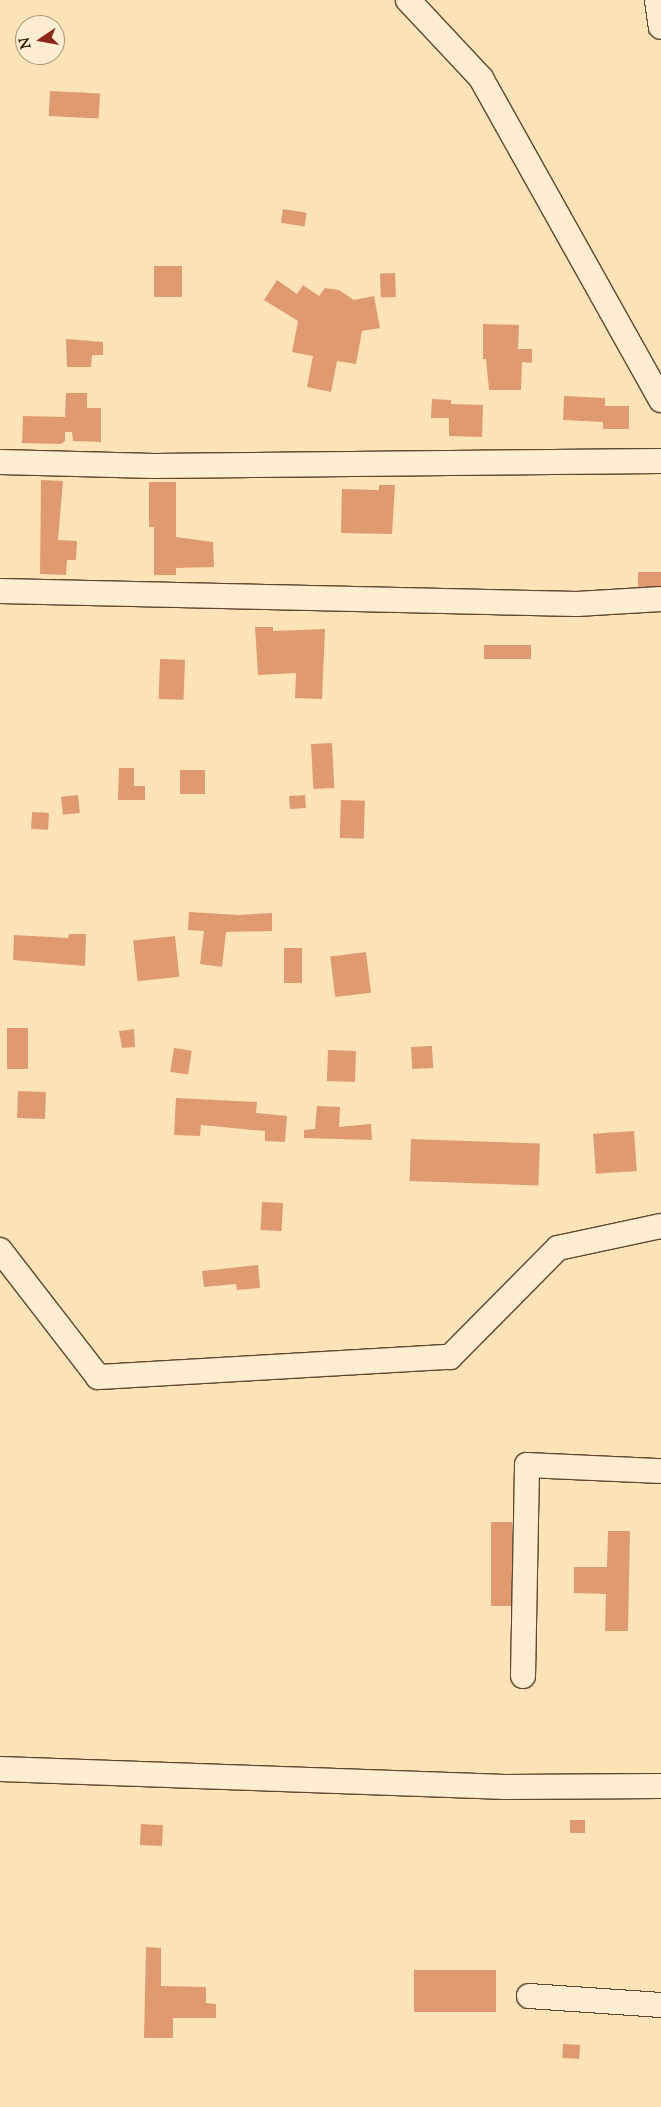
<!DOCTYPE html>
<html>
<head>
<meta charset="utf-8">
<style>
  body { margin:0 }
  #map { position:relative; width:661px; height:2107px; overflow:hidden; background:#fee3b8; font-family:"Sorts Mill Goudy",serif }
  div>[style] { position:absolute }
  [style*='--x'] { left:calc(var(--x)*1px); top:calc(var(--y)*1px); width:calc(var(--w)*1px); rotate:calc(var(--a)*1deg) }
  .building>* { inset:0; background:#df9a6f; transform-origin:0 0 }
  .roads { filter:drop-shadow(1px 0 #5e482e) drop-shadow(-1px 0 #5e482e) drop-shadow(0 1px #5e482e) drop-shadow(0 -1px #5e482e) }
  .minor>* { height:24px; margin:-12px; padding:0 12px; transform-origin:12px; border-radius:12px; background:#feedd1 }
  span { translate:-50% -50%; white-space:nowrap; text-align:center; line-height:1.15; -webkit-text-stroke:4px #feedd1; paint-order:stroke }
  .north { position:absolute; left:15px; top:15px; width:50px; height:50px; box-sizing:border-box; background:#feedd1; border:1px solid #a8977d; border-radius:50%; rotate:258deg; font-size:14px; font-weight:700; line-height:20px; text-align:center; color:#281500 }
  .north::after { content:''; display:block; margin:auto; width:18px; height:22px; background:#8f2418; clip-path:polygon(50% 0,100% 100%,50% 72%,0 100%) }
</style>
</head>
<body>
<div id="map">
  <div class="building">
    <div style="left:50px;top:91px;width:50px;height:25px;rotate:3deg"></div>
    <div style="left:283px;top:209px;width:24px;height:14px;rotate:9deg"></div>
    <div style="left:182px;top:266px;width:31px;height:28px;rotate:90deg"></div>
    <div style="left:395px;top:273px;width:24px;height:15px;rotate:88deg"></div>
    <div style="clip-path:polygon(277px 280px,297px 294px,303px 285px,319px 296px,325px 288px,339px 290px,354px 300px,374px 296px,380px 328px,362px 331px,356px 364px,337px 361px,331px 392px,307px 387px,313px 356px,292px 352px,298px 321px,264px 300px)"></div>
    <div style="clip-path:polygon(483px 324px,519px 325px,518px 349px,532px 349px,532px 363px,522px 362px,521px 390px,489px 390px,486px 359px,483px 359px)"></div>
    <div style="clip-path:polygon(66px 339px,103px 342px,103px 355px,92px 355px,91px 367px,67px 367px)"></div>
    <div style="clip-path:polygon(66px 393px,87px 393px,87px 408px,101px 408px,101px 442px,73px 441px,72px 432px,65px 432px,65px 441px,61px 444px,22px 443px,23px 416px,65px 417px)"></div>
    <div style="clip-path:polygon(564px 396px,605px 398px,605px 406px,629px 406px,629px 429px,603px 429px,603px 422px,563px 420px)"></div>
    <div style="clip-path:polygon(432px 399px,451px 400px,451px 404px,483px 405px,482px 437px,449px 436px,449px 418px,431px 418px)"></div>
    <div style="clip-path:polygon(41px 480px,63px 481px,58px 540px,77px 541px,76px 560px,67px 560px,66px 575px,40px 574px)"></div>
    <div style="clip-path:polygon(149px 482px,176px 482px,176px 537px,213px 542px,214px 567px,176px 568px,176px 575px,154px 575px,154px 527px,149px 527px)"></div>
    <div style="clip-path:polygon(379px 485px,395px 485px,392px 534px,341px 533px,342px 489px,379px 490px)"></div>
    <div style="left:638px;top:572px;width:23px;height:15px"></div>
    <div style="clip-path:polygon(255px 627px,273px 627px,273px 631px,325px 629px,322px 699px,295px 698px,296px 673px,258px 675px)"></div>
    <div style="left:484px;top:645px;width:47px;height:14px"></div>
    <div style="left:160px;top:659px;width:25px;height:40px;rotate:2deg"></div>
    <div style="left:332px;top:743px;width:45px;height:21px;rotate:87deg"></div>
    <div style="clip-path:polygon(119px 768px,134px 768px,134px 786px,145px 786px,145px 800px,118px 800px)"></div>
    <div style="left:180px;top:770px;width:25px;height:24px"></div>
    <div style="left:78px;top:795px;width:18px;height:17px;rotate:84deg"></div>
    <div style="left:305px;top:795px;width:13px;height:16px;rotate:86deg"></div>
    <div style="left:341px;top:800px;width:24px;height:38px;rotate:2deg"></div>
    <div style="left:32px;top:812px;width:17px;height:17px;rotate:3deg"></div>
    <div style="clip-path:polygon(189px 912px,239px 915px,272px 913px,272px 931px,226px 932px,222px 967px,200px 964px,204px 931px,188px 930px)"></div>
    <div style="clip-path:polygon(69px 934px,86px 934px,85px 966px,13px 960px,14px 935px,68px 938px)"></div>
    <div style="left:175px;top:936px;width:41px;height:42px;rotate:84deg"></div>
    <div style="left:284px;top:948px;width:18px;height:35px"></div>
    <div style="left:366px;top:952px;width:41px;height:36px;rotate:83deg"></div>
    <div style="left:7px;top:1028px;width:21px;height:41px"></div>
    <div style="clip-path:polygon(134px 1029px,135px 1047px,122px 1048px,119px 1031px)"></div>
    <div style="left:432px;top:1046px;width:22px;height:21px;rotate:87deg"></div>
    <div style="left:174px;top:1048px;width:18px;height:24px;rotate:9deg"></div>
    <div style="left:328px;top:1050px;width:28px;height:31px;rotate:2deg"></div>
    <div style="left:18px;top:1091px;width:28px;height:27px;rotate:2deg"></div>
    <div style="clip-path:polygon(176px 1098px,257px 1102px,256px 1113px,287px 1116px,285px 1142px,265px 1141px,265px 1131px,201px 1125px,200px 1136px,174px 1135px)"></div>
    <div style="clip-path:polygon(317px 1106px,340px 1107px,339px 1127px,371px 1124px,372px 1140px,304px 1138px,304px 1130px,315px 1129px)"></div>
    <div style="left:634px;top:1131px;width:40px;height:41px;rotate:86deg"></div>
    <div style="left:411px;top:1139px;width:129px;height:42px;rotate:2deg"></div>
    <div style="left:262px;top:1202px;width:21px;height:28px;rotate:3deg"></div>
    <div style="clip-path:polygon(258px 1265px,260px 1288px,237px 1290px,236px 1284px,204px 1287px,202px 1271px)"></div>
    <div style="left:491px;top:1522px;width:21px;height:84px"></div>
    <div style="clip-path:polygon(608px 1531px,630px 1531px,628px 1631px,605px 1631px,606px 1594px,574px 1593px,574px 1567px,607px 1567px)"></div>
    <div style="left:570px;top:1820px;width:15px;height:13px"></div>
    <div style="left:141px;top:1824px;width:22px;height:21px;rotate:3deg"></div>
    <div style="clip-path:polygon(146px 1947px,161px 1948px,161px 1986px,206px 1987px,206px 2003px,216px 2004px,216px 2018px,173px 2018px,173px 2038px,144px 2038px)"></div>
    <div style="left:414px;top:1970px;width:82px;height:42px"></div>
    <div style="left:563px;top:2044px;width:17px;height:14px;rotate:3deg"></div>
  </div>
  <div class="roads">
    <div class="minor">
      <div style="--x:408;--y:0;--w:107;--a:46.9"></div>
      <div style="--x:481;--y:78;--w:369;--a:60.8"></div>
      <div style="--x:657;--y:0;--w:27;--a:82"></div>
      <div style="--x:0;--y:462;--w:154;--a:1.5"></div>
      <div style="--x:154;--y:466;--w:507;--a:-0.57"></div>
      <div style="--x:0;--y:591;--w:577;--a:1.29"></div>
      <div style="--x:577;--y:604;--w:84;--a:-3.4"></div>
      <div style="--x:0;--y:1250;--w:160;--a:52.3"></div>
      <div style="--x:98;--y:1377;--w:353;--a:-3.3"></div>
      <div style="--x:450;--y:1357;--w:153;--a:-45.3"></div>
      <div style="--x:558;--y:1248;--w:105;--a:-12.1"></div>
      <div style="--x:523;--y:1676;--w:211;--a:-88.9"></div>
      <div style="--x:527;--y:1465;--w:134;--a:2.6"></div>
      <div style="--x:0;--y:1769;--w:505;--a:2.04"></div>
      <div style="--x:505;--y:1787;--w:156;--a:-0.4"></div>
      <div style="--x:529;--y:1996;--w:132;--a:3.9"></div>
    </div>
  </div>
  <div class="north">N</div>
</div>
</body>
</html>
